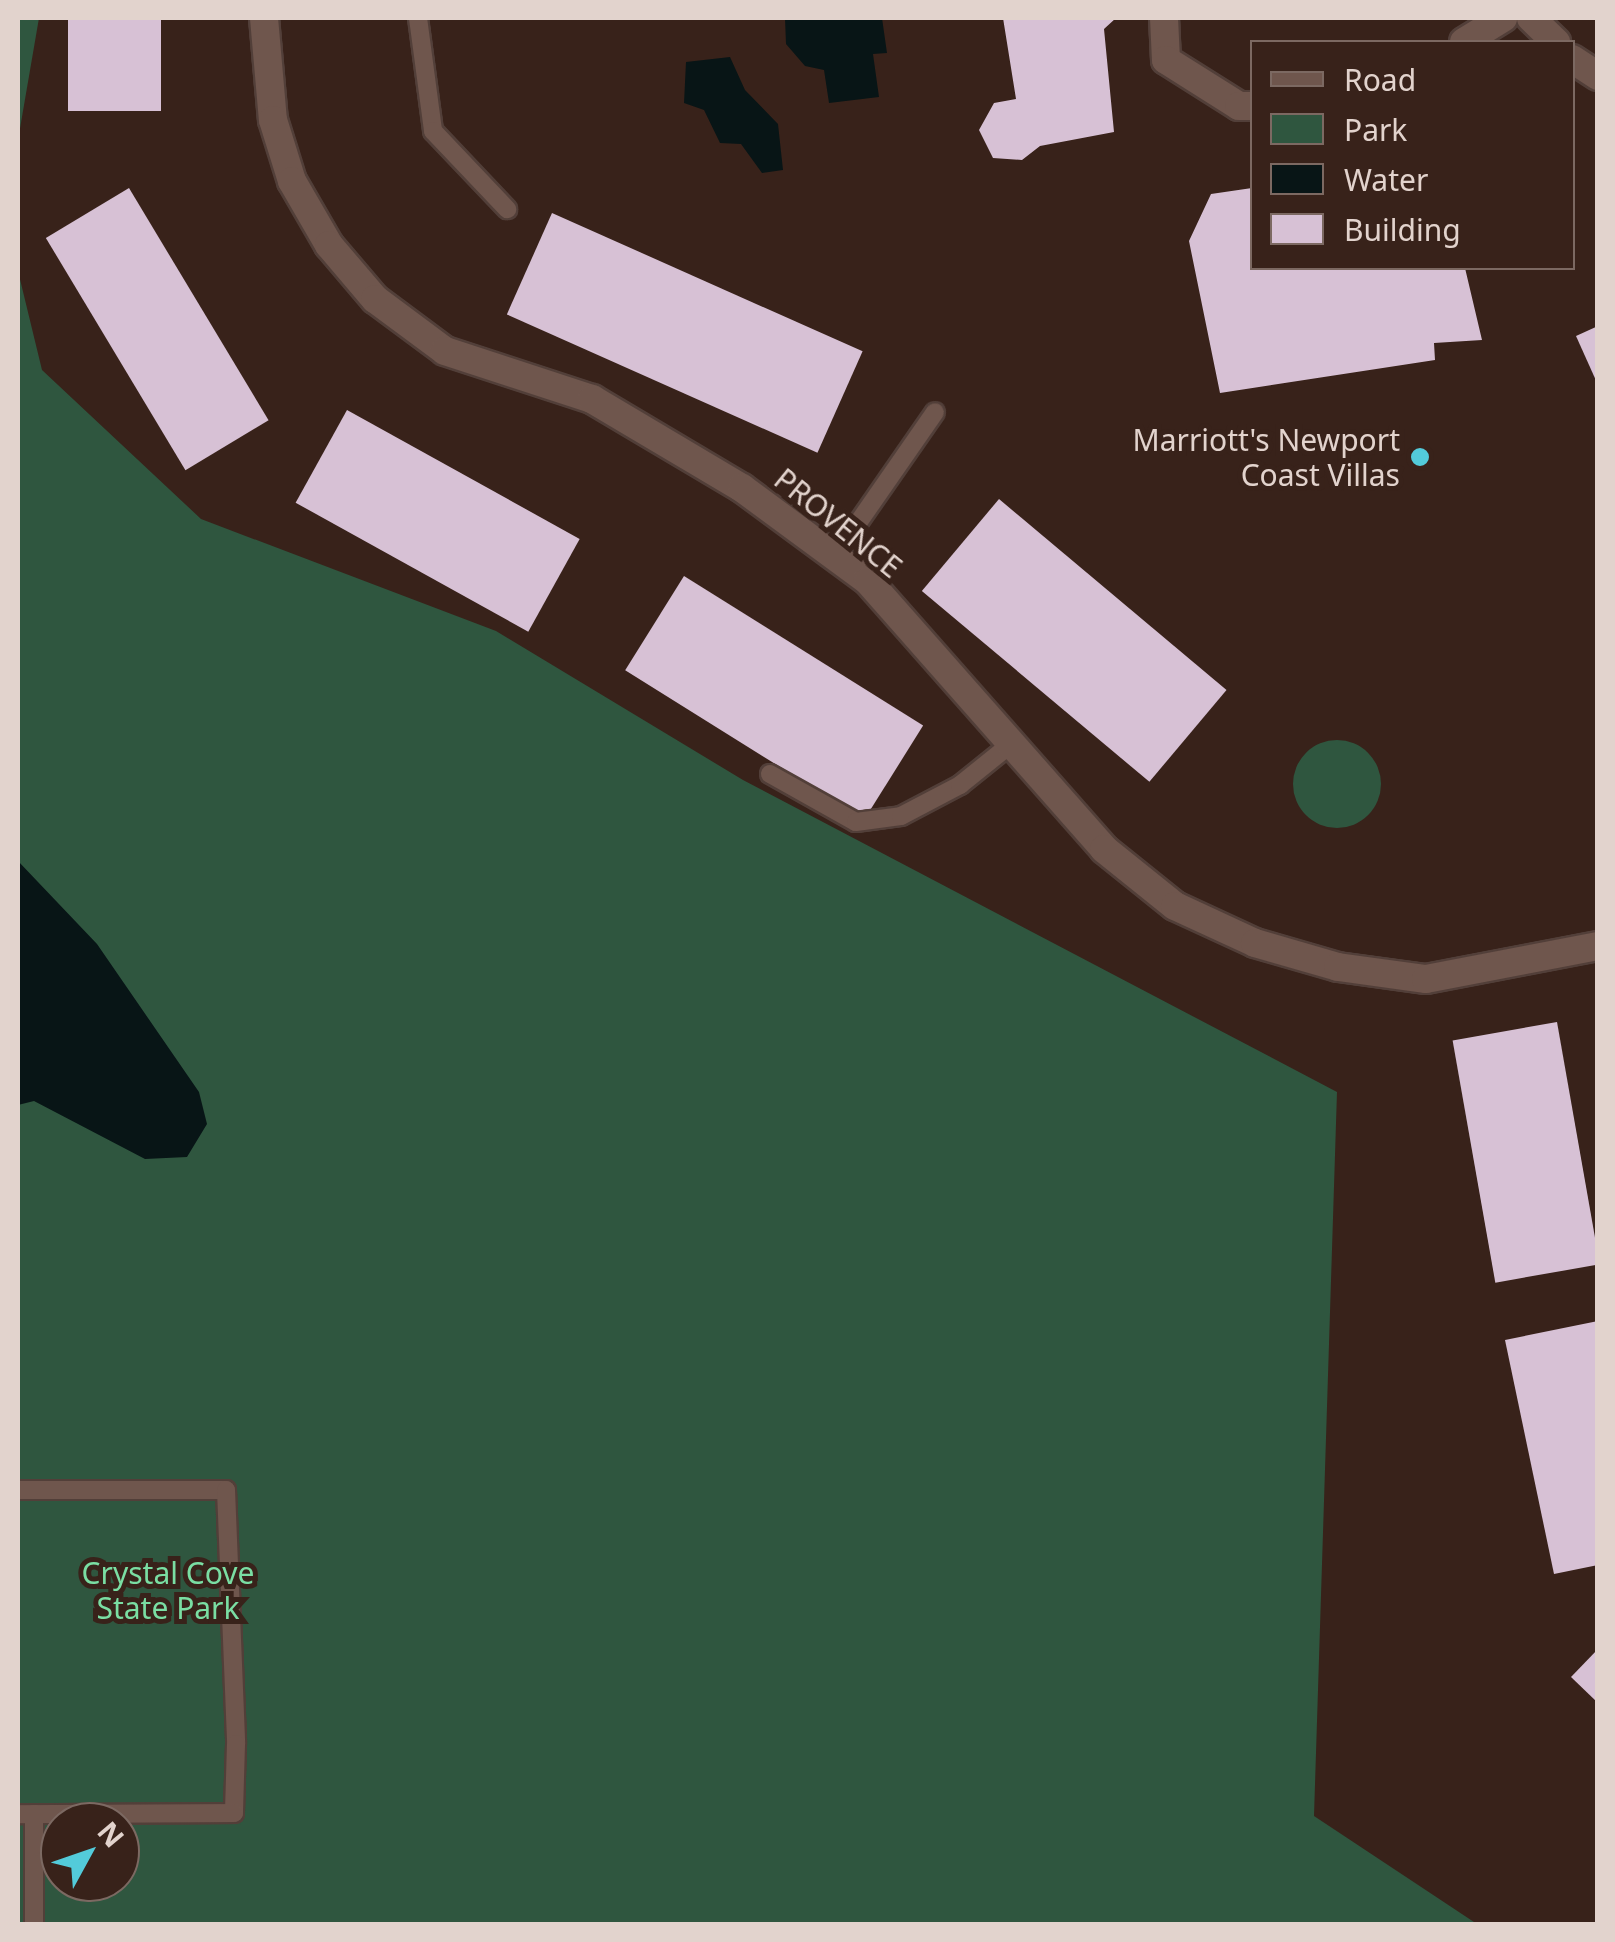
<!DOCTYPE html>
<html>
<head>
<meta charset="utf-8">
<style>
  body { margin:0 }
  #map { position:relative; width:1615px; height:1942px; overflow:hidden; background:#38221a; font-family:"Noto Sans",sans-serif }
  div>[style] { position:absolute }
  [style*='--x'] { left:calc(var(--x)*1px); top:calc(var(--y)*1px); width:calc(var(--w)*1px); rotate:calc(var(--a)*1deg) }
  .green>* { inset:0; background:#2f563f }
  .round { border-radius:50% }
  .water>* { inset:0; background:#081516 }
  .building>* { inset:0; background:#d7c1d5; transform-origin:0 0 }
  .roads { filter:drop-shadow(2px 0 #523f39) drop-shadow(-2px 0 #523f39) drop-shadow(0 2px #523f39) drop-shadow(0 -2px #523f39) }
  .service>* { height:18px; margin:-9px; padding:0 9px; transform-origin:9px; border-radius:9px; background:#6f564d }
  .minor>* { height:28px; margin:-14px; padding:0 14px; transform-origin:14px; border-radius:14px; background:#6f564d }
  .tertiary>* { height:28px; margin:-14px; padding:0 14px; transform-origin:14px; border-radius:14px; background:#6f564d }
  .dots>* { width:28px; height:28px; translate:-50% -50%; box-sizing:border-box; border:5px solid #38221a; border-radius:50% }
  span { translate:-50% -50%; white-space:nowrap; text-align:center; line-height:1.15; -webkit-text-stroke:10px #38221a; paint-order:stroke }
  .poi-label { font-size:30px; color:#e2d3cd }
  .right { translate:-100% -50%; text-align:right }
  .street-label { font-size:30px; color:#e2d3cd }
  .park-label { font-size:30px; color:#7adea3 }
  .frame { position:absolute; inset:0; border:20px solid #e2d3cd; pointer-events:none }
  .legend { position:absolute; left:1250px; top:40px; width:325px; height:230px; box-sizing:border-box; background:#38221a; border:2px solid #7c6962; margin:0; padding:12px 18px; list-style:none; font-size:30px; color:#e2d3cd }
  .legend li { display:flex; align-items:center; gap:20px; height:50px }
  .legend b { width:50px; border:2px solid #7c6962 }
  .north { position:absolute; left:40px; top:1802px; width:100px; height:100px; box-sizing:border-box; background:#38221a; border:2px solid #7c6962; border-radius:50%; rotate:50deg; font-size:28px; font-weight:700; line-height:40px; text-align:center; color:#e2d3cd }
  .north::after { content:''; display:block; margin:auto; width:35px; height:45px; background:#53cbda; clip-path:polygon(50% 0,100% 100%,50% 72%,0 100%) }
</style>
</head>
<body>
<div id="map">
  <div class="green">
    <div style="clip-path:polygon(18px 18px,39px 18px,18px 140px)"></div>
    <div style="clip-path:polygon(evenodd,18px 271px,42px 370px,201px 519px,496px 631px,743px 780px,1337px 1092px,1314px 1816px,1477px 1924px,18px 1924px,18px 271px,60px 1822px,120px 1822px,120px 1882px,60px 1882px,60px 1822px)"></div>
    <div class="round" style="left:1293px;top:740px;width:88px;height:88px"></div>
  </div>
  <div class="water">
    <div style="clip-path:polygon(785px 18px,882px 18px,887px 53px,873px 54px,879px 97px,829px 103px,824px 70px,805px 66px,786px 44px)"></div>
    <div style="clip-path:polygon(730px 57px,745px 90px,778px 124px,783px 170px,762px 173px,741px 144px,720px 143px,704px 110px,684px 103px,686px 62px)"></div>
    <div style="clip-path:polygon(18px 861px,97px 944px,199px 1092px,207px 1124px,187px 1157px,145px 1159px,34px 1101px,18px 1105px)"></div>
  </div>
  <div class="building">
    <div style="left:68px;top:18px;width:93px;height:93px"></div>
    <div style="clip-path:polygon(1003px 18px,1116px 18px,1104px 29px,1114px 132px,1040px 146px,1022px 160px,993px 158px,979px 130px,994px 103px,1016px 99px)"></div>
    <div style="left:129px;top:188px;width:271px;height:97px;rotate:59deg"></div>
    <div style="clip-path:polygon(1252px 188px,1252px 268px,1465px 268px,1482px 340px,1434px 343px,1435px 360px,1220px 393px,1189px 241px,1211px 194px)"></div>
    <div style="left:552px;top:213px;width:340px;height:111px;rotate:24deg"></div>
    <div style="clip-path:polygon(1598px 326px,1598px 385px,1576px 336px)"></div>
    <div style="left:347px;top:410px;width:266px;height:106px;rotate:29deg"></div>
    <div style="left:999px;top:499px;width:297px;height:120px;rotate:40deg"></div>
    <div style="left:684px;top:576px;width:282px;height:111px;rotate:32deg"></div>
    <div style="left:1557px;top:1022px;width:246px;height:106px;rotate:80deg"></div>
    <div style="clip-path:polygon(1598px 1321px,1598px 1565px,1554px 1574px,1505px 1340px)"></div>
    <div style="clip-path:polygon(1598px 1649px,1598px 1703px,1571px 1677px)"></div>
  </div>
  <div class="roads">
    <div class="service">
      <div style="--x:418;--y:18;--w:114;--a:82.4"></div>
      <div style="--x:433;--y:131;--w:108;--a:46.5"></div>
      <div style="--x:835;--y:556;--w:175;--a:-55.2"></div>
      <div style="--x:770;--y:774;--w:98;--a:29.2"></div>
      <div style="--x:856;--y:822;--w:45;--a:-7.6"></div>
      <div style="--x:901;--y:816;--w:67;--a:-27.7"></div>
      <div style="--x:960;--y:785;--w:65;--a:-38.8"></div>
      <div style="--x:18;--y:1490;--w:208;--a:0"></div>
      <div style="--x:226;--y:1490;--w:254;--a:87.7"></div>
      <div style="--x:236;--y:1744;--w:69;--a:91.7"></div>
      <div style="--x:234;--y:1813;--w:216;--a:179.7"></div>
      <div style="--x:34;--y:1814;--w:110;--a:90"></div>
    </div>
    <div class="minor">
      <div style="--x:264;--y:18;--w:102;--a:85"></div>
      <div style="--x:273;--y:120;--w:64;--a:72.7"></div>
      <div style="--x:292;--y:181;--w:74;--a:60"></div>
      <div style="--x:329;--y:245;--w:71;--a:49.6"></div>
      <div style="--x:375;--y:299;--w:87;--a:36.6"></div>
      <div style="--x:445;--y:351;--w:155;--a:18.1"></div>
      <div style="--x:592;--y:399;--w:174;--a:30.7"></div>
      <div style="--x:742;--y:488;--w:157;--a:36.4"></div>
      <div style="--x:868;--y:581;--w:357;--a:48.6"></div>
      <div style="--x:1104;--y:849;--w:91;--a:38.8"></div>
      <div style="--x:1175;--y:906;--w:88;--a:24.8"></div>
      <div style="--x:1255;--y:943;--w:86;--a:16.1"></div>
      <div style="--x:1338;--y:967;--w:89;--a:7.8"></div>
      <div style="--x:1426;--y:979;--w:175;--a:-10.9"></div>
      <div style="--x:1164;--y:18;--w:42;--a:87.3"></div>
      <div style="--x:1166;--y:60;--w:86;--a:32.2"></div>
      <div style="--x:1239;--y:106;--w:13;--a:0"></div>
      <div style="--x:1464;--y:42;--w:46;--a:-31.6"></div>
    </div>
    <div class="tertiary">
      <div style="--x:1531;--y:18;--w:35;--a:44"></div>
      <div style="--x:1572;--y:59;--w:31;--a:33"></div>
    </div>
  </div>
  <div class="dots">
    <div style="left:1420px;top:457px;background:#53cbda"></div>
  </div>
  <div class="poi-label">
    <span class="right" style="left:1400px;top:457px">Marriott's Newport<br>Coast Villas</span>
  </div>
  <div class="street-label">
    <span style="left:838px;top:523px;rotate:39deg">PROVENCE</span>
  </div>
  <div class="park-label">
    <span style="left:168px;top:1590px">Crystal Cove<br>State Park</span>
  </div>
  <div class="frame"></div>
  <ul class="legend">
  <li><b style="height:12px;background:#6f564d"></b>Road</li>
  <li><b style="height:28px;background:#2f563f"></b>Park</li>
  <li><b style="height:28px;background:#081516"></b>Water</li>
  <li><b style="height:28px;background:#d7c1d5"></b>Building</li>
  </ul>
  <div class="north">N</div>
</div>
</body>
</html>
